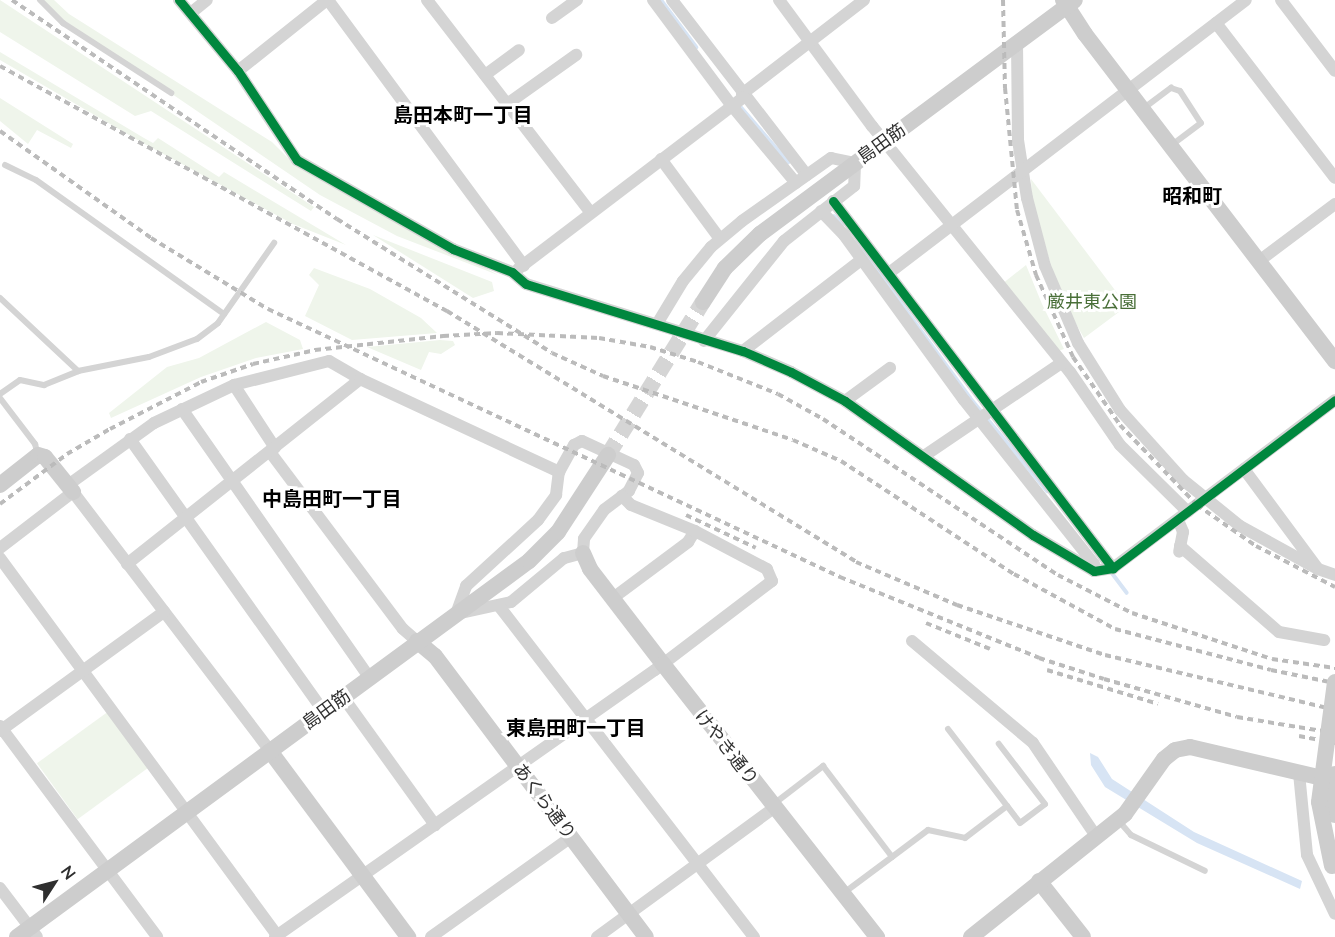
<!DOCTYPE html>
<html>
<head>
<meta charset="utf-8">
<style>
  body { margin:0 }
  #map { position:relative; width:1335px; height:937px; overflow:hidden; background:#fff; font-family:Lato,"Noto Sans JP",sans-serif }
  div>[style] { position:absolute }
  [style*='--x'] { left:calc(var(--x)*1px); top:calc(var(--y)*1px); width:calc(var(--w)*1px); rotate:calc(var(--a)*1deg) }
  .green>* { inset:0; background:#eff5eb; transform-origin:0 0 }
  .water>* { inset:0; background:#d7e4f4 }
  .stream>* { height:4px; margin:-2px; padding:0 2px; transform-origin:2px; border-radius:2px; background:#d7e4f4 }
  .secondary-tunnel>* { height:16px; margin-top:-8px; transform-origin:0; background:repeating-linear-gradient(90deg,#d5d5d5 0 16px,transparent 0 24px) }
  .lane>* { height:6px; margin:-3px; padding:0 3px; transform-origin:3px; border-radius:3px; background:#d4d4d4 }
  .street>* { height:12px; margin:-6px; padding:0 6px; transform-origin:6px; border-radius:6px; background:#d4d4d4 }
  .secondary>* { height:16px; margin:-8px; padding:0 8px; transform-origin:8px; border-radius:8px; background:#cdcdcd }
  .rail>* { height:4px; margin-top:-2px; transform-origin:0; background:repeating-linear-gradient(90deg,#bbb 0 6px,transparent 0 10.5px) }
  .secondary-bridge>* { height:16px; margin:-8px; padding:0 8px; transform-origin:8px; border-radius:8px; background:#cdcdcd }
  .cycleway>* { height:9px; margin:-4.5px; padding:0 4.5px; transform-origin:4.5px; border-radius:4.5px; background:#00873e }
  span { translate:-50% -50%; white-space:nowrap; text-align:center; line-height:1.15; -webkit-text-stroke:6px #fff; paint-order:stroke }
  .street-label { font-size:18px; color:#2f2f2f }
  .park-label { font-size:18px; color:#496f38 }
  .neighbourhood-label { font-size:20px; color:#000; font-weight:700 }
  .north { position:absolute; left:24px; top:853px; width:60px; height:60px; -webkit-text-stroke:4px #fff; paint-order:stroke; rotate:54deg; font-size:16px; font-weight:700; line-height:24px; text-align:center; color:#2f2f2f }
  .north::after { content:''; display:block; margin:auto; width:21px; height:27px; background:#2f2f2f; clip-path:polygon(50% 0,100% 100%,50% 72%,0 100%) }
</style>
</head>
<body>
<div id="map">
  <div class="green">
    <div style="clip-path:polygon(0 0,314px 207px,311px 211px,151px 111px,135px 116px,0 32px)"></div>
    <div style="clip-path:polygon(43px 0,54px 0,69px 14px,272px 142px,288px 158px,498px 275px,397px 236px,320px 195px,65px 21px)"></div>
    <div style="clip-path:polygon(0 52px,144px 138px,153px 143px,158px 138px,219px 177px,224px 172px,346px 245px,293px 224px,141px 142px,0 60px)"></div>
    <div style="clip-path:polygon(0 98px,73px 144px,71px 148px,37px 130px,28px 144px,0 121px)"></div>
    <div style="clip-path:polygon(1031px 179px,1127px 306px,1084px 338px,1066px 306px,1051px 266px,1032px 198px)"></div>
    <div style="clip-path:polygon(373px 235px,492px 282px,494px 291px,473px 298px)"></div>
    <div style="clip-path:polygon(1026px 265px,1042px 304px,1064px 349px,1055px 352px,1002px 284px)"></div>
    <div style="clip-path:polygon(314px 268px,370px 289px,421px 318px,437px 333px,352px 340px,305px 316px,319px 285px,309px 275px)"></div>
    <div style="clip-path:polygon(266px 322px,300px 340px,303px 349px,256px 358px,201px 377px,111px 418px,109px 413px,167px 367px,199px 358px)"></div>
    <div style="clip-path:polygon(440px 340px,453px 341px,455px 345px,441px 354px,429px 352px,421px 370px,367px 347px)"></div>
    <div style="left:109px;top:711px;width:69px;height:89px;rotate:54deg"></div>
  </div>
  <div class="water">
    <div style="clip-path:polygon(1090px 753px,1098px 757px,1112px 779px,1194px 832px,1302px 881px,1300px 889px,1197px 843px,1105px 787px,1091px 765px)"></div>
  </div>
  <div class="stream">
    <div style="--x:661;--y:0;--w:59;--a:53.3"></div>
    <div style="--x:738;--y:104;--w:77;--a:49.2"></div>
    <div style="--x:834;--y:216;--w:12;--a:48"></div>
    <div style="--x:856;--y:242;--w:193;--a:53.8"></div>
    <div style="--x:970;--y:398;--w:121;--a:50.4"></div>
    <div style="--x:1111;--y:572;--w:26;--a:53"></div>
  </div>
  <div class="secondary-tunnel">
    <div style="--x:608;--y:455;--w:180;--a:-58.2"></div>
  </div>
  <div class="lane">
    <div style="--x:40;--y:0;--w:33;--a:45"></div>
    <div style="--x:63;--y:23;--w:129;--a:32.9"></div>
    <div style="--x:1144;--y:108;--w:34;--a:-37"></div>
    <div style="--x:1171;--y:88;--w:9;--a:18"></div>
    <div style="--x:1180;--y:91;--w:38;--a:57"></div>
    <div style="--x:1201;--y:123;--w:36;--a:143"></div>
    <div style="--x:5;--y:165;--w:34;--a:26"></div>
    <div style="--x:36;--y:180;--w:231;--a:35.5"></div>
    <div style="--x:0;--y:298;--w:107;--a:43.1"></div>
    <div style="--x:0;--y:394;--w:24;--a:-35"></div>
    <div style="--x:20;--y:380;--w:25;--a:12"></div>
    <div style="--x:44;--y:385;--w:37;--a:-22"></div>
    <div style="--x:78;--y:371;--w:72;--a:-11.2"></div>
    <div style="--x:149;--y:357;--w:51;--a:-20.6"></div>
    <div style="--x:197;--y:339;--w:26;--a:-37"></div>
    <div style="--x:218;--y:323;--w:98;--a:-55"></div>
    <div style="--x:0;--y:398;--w:58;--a:52.7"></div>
    <div style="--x:35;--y:444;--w:11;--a:75"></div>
    <div style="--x:948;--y:729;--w:118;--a:52.5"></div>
    <div style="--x:1020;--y:823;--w:31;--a:-37"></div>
    <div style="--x:1045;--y:804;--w:76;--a:-127.5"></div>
    <div style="--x:775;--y:803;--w:61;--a:-37.6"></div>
    <div style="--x:823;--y:766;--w:114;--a:52.8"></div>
    <div style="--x:892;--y:857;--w:59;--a:143.3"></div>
    <div style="--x:1118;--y:820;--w:20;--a:49"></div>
    <div style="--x:1131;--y:835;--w:82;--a:25.9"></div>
    <div style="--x:892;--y:857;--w:45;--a:-36.9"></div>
    <div style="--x:928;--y:830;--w:38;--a:12"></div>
    <div style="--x:965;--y:838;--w:53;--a:-37.3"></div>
  </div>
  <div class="street">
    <div style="--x:179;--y:0;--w:92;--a:50.3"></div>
    <div style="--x:238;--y:71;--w:107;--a:56.5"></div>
    <div style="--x:297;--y:160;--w:180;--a:29.7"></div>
    <div style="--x:453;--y:249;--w:63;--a:21.3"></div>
    <div style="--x:512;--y:272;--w:18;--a:41"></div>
    <div style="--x:526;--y:284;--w:227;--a:17.2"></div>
    <div style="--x:743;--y:351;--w:52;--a:23.6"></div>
    <div style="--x:791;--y:372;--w:61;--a:28.2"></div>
    <div style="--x:845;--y:401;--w:231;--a:35.5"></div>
    <div style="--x:1033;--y:535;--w:71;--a:30.5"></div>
    <div style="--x:1094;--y:571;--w:19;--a:-9"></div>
    <div style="--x:1113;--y:568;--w:278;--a:-37.1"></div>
    <div style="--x:328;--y:0;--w:330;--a:53.6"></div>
    <div style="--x:427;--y:0;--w:267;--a:52.4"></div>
    <div style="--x:653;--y:0;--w:132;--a:53.3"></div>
    <div style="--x:732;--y:106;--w:100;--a:50.3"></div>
    <div style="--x:672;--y:0;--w:221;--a:52.4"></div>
    <div style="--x:779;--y:0;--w:157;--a:53.6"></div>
    <div style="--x:872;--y:126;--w:316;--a:51.2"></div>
    <div style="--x:1070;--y:372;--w:88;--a:55.6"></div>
    <div style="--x:1120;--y:445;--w:95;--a:44.6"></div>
    <div style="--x:1281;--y:0;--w:89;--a:52.7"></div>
    <div style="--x:192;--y:12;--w:19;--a:-39"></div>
    <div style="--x:552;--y:18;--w:31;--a:-36"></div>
    <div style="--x:1216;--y:23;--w:195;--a:52.5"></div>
    <div style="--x:1017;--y:42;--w:98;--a:89.4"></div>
    <div style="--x:1018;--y:140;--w:59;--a:81.2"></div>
    <div style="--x:1027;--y:198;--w:70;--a:75.2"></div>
    <div style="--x:1045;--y:266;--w:84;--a:66.8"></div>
    <div style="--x:1078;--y:343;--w:79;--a:57.9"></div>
    <div style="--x:1120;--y:410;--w:94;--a:48"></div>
    <div style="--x:1183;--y:480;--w:73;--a:38.9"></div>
    <div style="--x:1240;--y:526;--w:89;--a:28.9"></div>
    <div style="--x:238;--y:71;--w:114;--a:-38.6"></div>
    <div style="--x:485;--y:75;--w:42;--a:-36.3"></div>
    <div style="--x:742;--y:94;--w:154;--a:-37.6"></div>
    <div style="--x:507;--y:104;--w:85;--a:-35.4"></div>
    <div style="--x:661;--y:159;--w:99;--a:53.6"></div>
    <div style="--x:833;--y:201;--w:462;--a:52.7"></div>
    <div style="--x:821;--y:211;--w:33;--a:46"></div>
    <div style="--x:844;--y:235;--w:204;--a:54"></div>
    <div style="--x:964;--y:400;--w:209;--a:51.6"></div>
    <div style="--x:1094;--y:564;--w:7;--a:90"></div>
    <div style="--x:1259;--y:261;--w:95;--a:-36.9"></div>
    <div style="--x:518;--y:269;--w:284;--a:-37.3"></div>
    <div style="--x:889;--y:273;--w:449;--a:-37.4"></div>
    <div style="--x:657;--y:324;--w:50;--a:-58.8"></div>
    <div style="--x:683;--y:281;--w:44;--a:-50.5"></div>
    <div style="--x:711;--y:247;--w:40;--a:-40"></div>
    <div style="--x:742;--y:221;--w:109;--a:-35.3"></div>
    <div style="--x:831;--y:158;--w:25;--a:12"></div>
    <div style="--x:855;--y:163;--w:23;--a:92"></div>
    <div style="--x:854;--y:186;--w:89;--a:141.8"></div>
    <div style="--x:784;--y:241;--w:128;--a:128.7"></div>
    <div style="--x:743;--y:351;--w:149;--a:-37.6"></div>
    <div style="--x:234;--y:385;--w:75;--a:56.9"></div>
    <div style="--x:845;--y:401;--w:56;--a:-36.3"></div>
    <div style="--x:182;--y:409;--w:327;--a:55.1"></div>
    <div style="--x:130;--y:439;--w:334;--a:54.6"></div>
    <div style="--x:582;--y:441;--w:57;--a:24.8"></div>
    <div style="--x:634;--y:465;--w:9;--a:63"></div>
    <div style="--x:638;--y:473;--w:20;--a:117"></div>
    <div style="--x:629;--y:491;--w:31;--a:143"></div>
    <div style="--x:604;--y:510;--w:35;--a:125"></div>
    <div style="--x:584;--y:539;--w:14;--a:94"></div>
    <div style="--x:583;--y:553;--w:20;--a:165"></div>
    <div style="--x:564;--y:558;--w:69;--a:140.3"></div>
    <div style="--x:511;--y:602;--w:56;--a:167.7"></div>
    <div style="--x:456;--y:614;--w:30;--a:-70"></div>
    <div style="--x:466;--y:586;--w:98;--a:-42.5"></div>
    <div style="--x:538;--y:520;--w:31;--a:-54"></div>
    <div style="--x:556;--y:495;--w:23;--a:-83"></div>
    <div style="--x:559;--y:472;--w:31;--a:-61"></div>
    <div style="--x:574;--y:445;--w:9;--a:-27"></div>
    <div style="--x:270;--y:452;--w:221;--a:53.1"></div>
    <div style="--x:403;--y:629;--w:18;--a:41"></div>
    <div style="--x:924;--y:456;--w:164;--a:-34.1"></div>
    <div style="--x:1244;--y:469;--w:124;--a:53.5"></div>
    <div style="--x:1318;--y:569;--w:18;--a:19"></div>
    <div style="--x:68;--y:485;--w:106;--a:-35.8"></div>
    <div style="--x:154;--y:423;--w:89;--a:-25.4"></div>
    <div style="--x:234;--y:385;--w:98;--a:-14.2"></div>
    <div style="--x:329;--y:361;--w:36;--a:30"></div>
    <div style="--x:1178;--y:520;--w:13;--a:67"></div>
    <div style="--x:1183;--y:532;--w:20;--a:101"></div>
    <div style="--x:1180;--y:546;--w:131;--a:41"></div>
    <div style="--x:1279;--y:632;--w:46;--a:10.1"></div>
    <div style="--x:0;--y:548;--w:92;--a:-37.5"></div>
    <div style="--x:73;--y:492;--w:325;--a:52.7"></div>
    <div style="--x:0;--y:558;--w:470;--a:53.7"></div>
    <div style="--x:127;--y:564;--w:298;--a:-38.4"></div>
    <div style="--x:360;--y:379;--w:220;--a:25"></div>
    <div style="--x:613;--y:598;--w:94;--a:-36.7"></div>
    <div style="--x:688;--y:542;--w:13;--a:-58"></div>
    <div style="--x:499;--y:606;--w:418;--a:52.4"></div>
    <div style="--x:912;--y:641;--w:158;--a:40.1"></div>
    <div style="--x:1033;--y:743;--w:112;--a:55.9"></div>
    <div style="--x:343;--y:697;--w:158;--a:54.3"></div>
    <div style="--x:0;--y:726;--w:263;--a:53.3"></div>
    <div style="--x:0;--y:731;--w:203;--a:-36"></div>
    <div style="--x:1299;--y:773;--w:82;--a:84.4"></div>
    <div style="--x:1307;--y:855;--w:65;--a:64.6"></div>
    <div style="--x:0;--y:888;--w:61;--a:52.9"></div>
    <div style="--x:275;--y:937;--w:464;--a:-35.1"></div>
    <div style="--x:655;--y:670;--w:147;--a:-37.3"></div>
    <div style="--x:772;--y:581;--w:13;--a:-113"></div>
    <div style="--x:767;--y:569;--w:81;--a:-152.2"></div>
    <div style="--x:695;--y:531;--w:69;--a:-157.9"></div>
    <div style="--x:631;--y:505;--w:13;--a:-135"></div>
    <div style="--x:431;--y:937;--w:172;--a:-35.5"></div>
    <div style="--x:597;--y:937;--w:219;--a:-36.1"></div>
  </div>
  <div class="secondary">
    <div style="--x:1063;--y:0;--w:40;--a:57.1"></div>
    <div style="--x:1085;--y:34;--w:412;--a:52.6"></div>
    <div style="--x:703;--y:302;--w:40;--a:-57.1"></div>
    <div style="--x:725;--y:268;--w:49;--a:-44.2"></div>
    <div style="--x:760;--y:234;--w:392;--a:-36.6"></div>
    <div style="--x:0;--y:485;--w:48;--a:-38.3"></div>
    <div style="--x:38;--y:455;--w:7;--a:16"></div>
    <div style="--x:45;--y:457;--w:45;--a:51.3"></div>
    <div style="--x:583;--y:553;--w:17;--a:66"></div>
    <div style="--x:590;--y:569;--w:120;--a:52.5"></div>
    <div style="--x:663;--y:664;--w:347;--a:51.9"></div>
    <div style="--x:417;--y:641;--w:23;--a:40"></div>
    <div style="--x:435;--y:656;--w:351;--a:53.1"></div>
    <div style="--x:270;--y:751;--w:232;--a:53.4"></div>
    <div style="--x:1039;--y:881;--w:71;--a:51.8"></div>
    <div style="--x:17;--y:937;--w:635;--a:-36.29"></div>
    <div style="--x:529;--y:561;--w:41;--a:-45"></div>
    <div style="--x:558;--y:532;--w:92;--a:-57"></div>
    <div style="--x:971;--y:937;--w:197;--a:-38.6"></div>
    <div style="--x:1125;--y:814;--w:67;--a:-54.7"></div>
    <div style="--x:1164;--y:759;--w:14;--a:-39"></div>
    <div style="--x:1175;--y:750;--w:15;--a:-11"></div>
    <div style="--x:1190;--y:747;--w:149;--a:13.2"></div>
  </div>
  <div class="rail">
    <div style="--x:12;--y:0;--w:392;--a:34"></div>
    <div style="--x:337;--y:219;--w:253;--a:31.9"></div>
    <div style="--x:552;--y:353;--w:56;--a:24.3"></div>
    <div style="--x:603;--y:376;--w:200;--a:18.6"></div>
    <div style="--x:793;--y:440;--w:52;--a:23.6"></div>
    <div style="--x:841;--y:461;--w:207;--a:33.2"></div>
    <div style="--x:1014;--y:574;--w:115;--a:28.6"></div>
    <div style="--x:1115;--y:629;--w:161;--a:14.7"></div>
    <div style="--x:1271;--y:670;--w:65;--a:11.5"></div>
    <div style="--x:1003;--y:0;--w:88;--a:88.7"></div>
    <div style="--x:1005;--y:88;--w:123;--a:84.4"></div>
    <div style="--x:1017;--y:210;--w:68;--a:73.7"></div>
    <div style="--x:1036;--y:275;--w:90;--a:65.7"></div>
    <div style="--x:1073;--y:357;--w:83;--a:55.3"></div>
    <div style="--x:1120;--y:425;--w:111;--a:46.1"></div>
    <div style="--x:1197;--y:505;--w:72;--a:34.8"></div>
    <div style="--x:1256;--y:546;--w:89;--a:27.4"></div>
    <div style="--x:0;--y:66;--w:510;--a:28.73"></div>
    <div style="--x:447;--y:311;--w:480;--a:31.5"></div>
    <div style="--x:856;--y:562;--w:110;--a:23.1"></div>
    <div style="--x:957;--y:605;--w:156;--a:18.7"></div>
    <div style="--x:1105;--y:655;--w:236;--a:13.4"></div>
    <div style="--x:0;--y:131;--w:185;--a:35.3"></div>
    <div style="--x:151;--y:238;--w:137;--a:31.3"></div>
    <div style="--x:268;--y:309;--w:632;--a:25.1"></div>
    <div style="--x:840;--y:577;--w:215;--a:22.1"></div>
    <div style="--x:1039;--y:658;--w:68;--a:17.9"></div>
    <div style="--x:1104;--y:679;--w:138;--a:15.9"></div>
    <div style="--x:1237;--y:717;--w:99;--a:9.3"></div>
    <div style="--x:0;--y:504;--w:84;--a:-36.7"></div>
    <div style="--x:67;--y:454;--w:50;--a:-30.2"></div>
    <div style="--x:110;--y:429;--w:102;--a:-27.3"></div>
    <div style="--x:201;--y:382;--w:55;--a:-19.1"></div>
    <div style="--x:253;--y:364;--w:64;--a:-12.7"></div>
    <div style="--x:315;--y:350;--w:129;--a:-6.2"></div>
    <div style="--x:443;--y:336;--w:54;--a:-3.2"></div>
    <div style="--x:497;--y:333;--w:102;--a:2.8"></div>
    <div style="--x:599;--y:338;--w:52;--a:10"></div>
    <div style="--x:650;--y:347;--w:50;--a:17.4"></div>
    <div style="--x:698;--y:362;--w:86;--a:21.8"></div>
    <div style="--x:778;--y:394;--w:51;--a:29.1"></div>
    <div style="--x:823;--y:419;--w:282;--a:33.6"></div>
    <div style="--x:1058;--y:575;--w:83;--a:27.2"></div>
    <div style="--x:1132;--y:613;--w:147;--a:18.2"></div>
    <div style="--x:1272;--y:659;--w:64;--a:8.1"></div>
    <div style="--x:686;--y:515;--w:77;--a:25.2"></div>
    <div style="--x:926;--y:623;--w:69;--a:22.1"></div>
    <div style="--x:1047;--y:670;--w:116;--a:17"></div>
    <div style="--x:1299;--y:736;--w:37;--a:11"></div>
  </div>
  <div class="secondary-bridge">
    <div style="--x:1335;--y:774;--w:41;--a:90"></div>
    <div style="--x:1332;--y:866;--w:65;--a:-101.5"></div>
    <div style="--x:1319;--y:802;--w:121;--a:-82.4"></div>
  </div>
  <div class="cycleway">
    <div style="--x:179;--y:0;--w:92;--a:50.3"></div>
    <div style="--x:238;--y:71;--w:107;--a:56.5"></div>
    <div style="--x:297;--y:160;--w:180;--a:29.7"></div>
    <div style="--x:453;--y:249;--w:63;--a:21.3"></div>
    <div style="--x:512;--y:272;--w:18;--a:41"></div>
    <div style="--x:526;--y:284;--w:227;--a:17.2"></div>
    <div style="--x:743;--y:351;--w:52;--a:23.6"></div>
    <div style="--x:791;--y:372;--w:61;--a:28.2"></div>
    <div style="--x:845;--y:401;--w:231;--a:35.5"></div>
    <div style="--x:1033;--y:535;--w:71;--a:30.5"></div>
    <div style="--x:1094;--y:571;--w:19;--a:-9"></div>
    <div style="--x:1113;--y:568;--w:278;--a:-37.1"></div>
    <div style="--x:833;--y:201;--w:462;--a:52.7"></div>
  </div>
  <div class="street-label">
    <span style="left:881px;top:143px;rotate:-36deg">島田筋</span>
    <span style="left:326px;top:709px;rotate:-36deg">島田筋</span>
    <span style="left:727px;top:747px;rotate:52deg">けやき通り</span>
    <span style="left:545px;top:801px;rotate:53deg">あくら通り</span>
  </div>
  <div class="park-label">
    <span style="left:1092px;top:301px">厳井東公園</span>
  </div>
  <div class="neighbourhood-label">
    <span style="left:463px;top:114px">島田本町一丁目</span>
    <span style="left:1192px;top:195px">昭和町</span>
    <span style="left:332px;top:498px">中島田町一丁目</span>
    <span style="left:576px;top:727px">東島田町一丁目</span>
  </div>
  <div class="north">N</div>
</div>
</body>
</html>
